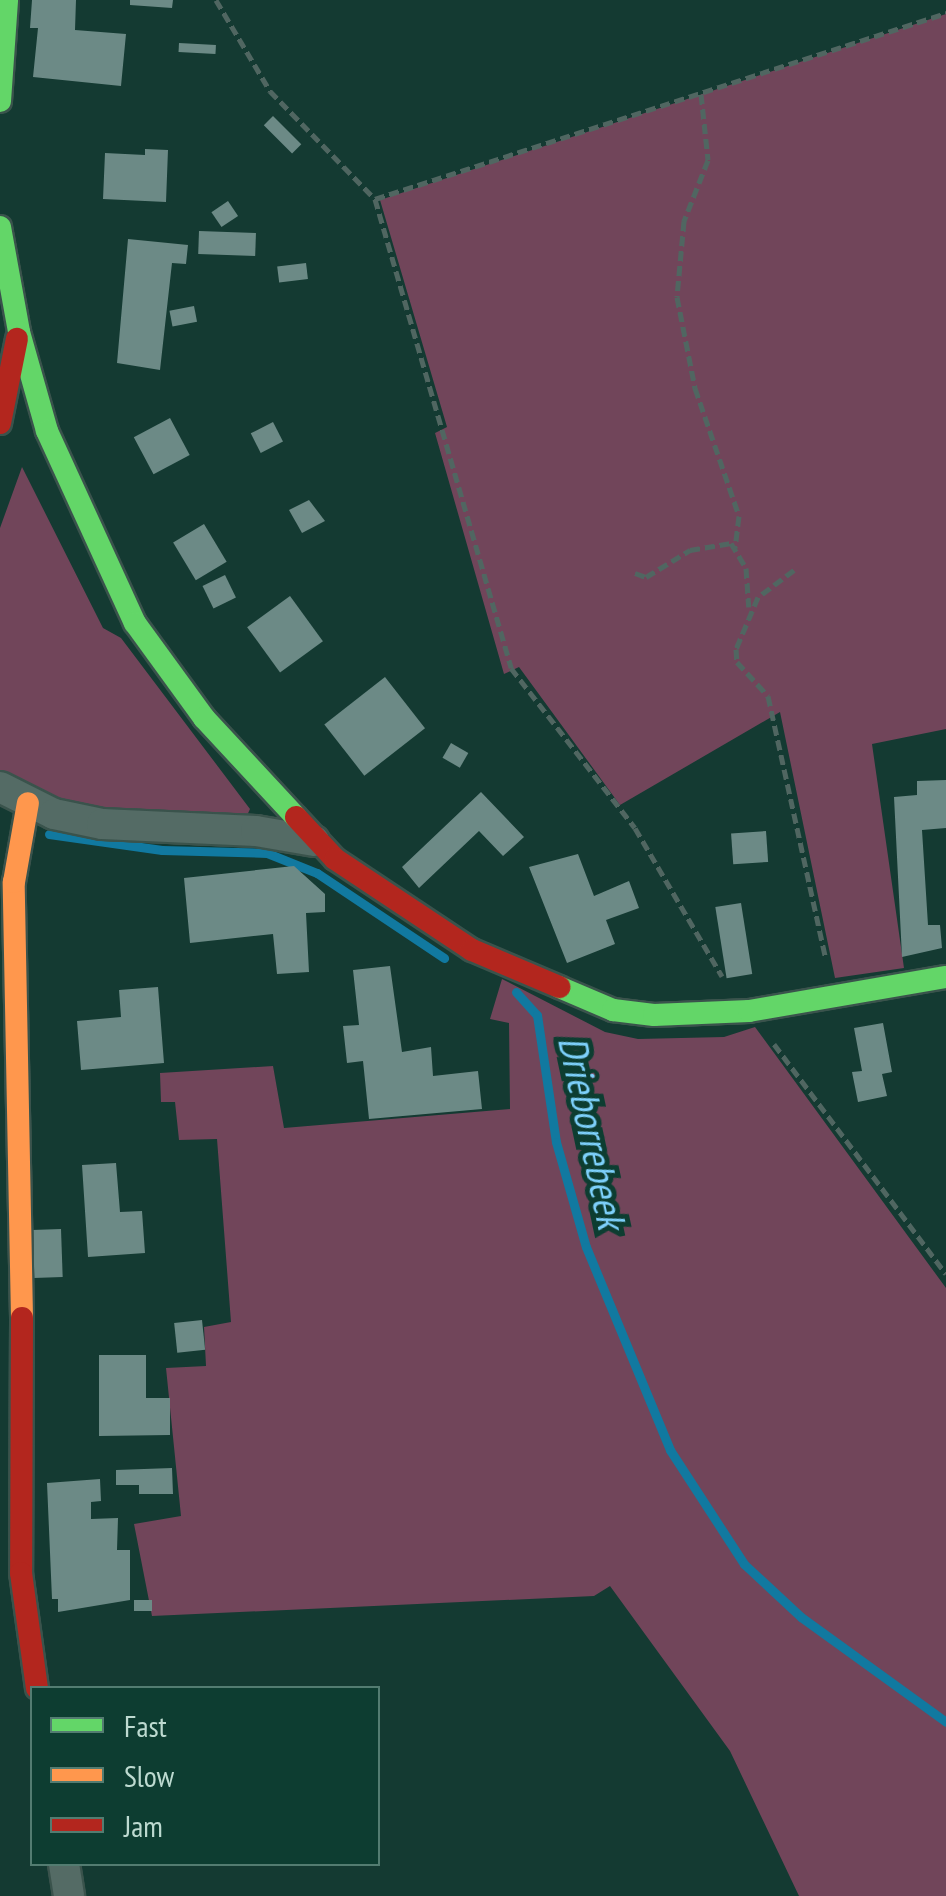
<!DOCTYPE html>
<html>
<head>
<meta charset="utf-8">
<style>
  body { margin:0 }
  #map { position:relative; width:946px; height:1896px; overflow:hidden; background:#143a32; font-family:"PT Sans Narrow",sans-serif }
  div>[style] { position:absolute }
  [style*='--x'] { left:calc(var(--x)*1px); top:calc(var(--y)*1px); width:calc(var(--w)*1px); rotate:calc(var(--a)*1deg) }
  .green>* { inset:0; background:#71455a }
  .stream>* { height:9px; margin:-4.5px; padding:0 4.5px; transform-origin:4.5px; border-radius:4.5px; background:#1179a0 }
  .building>* { inset:0; background:#6c8a86; transform-origin:0 0 }
  .path>* { height:5px; margin-top:-2.5px; transform-origin:0; background:repeating-linear-gradient(90deg,#506661 0 10px,transparent 0 15px) }
  .roads { filter:drop-shadow(2px 0 #3a534c) drop-shadow(-2px 0 #3a534c) drop-shadow(0 2px #3a534c) drop-shadow(0 -2px #3a534c) }
  .street>* { height:30px; margin:-15px; padding:0 15px; transform-origin:15px; border-radius:15px; background:#546b65 }
  .fast>* { height:22px; margin:-11px; padding:0 11px; transform-origin:11px; border-radius:11px; background:#63d668 }
  .slow>* { height:22px; margin:-11px; padding:0 11px; transform-origin:11px; border-radius:11px; background:#ff974d }
  .jam>* { height:22px; margin:-11px; padding:0 11px; transform-origin:11px; border-radius:11px; background:#b3261e }
  span { translate:-50% -50%; white-space:nowrap; text-align:center; line-height:1.15; -webkit-text-stroke:10px #0d3d31; paint-order:stroke }
  .water-label { font-size:40px; color:#7dd0fb; font-style:italic }
  .legend { position:absolute; left:30px; top:1686px; width:350px; height:180px; box-sizing:border-box; background:#0d3d31; border:2px solid #537c71; margin:0; padding:12px 18px; list-style:none; font-size:30px; color:#bddad0 }
  .legend li { display:flex; align-items:center; gap:20px; height:50px }
  .legend b { width:50px; border:2px solid #537c71 }
</style>
</head>
<body>
<div id="map">
  <div class="green">
    <div style="clip-path:polygon(946px 14px,946px 729px,872px 744px,904px 968px,835px 978px,780px 712px,620px 805px,519px 667px,504px 674px,435px 433px,447px 427px,380px 200px)"></div>
    <div style="clip-path:polygon(22px 467px,103px 628px,121px 638px,250px 809px,244px 822px,119px 815px,53px 799px,0 770px,0 528px)"></div>
    <div style="clip-path:polygon(502px 979px,605px 1032px,638px 1039px,724px 1037px,755px 1027px,946px 1288px,946px 1896px,799px 1896px,730px 1751px,610px 1586px,594px 1596px,152px 1616px,134px 1524px,181px 1516px,166px 1368px,206px 1366px,204px 1327px,231px 1322px,217px 1139px,179px 1140px,175px 1102px,161px 1102px,160px 1073px,273px 1066px,284px 1128px,510px 1109px,509px 1023px,490px 1019px)"></div>
  </div>
  <div class="stream">
    <div style="--x:49;--y:834;--w:114;--a:8.1"></div>
    <div style="--x:162;--y:850;--w:105;--a:1.6"></div>
    <div style="--x:267;--y:853;--w:54;--a:21.8"></div>
    <div style="--x:317;--y:873;--w:153;--a:33.8"></div>
    <div style="--x:516;--y:992;--w:31;--a:48"></div>
    <div style="--x:537;--y:1015;--w:128;--a:81.5"></div>
    <div style="--x:556;--y:1142;--w:109;--a:74.1"></div>
    <div style="--x:586;--y:1247;--w:220;--a:67.5"></div>
    <div style="--x:670;--y:1450;--w:136;--a:57"></div>
    <div style="--x:744;--y:1564;--w:78;--a:42.9"></div>
    <div style="--x:801;--y:1617;--w:179;--a:35.9"></div>
  </div>
  <div class="building">
    <div style="clip-path:polygon(32px 0,76px 0,75px 30px,126px 34px,121px 86px,33px 77px,38px 28px,30px 28px)"></div>
    <div style="clip-path:polygon(130px 0,173px 0,172px 8px,130px 5px)"></div>
    <div style="left:179px;top:43px;width:37px;height:9px;rotate:3deg"></div>
    <div style="left:273px;top:116px;width:40px;height:13px;rotate:45deg"></div>
    <div style="clip-path:polygon(145px 149px,168px 150px,166px 202px,103px 199px,105px 153px,145px 155px)"></div>
    <div style="left:228px;top:201px;width:18px;height:20px;rotate:56deg"></div>
    <div style="left:199px;top:231px;width:57px;height:23px;rotate:2deg"></div>
    <div style="clip-path:polygon(128px 239px,188px 245px,186px 264px,172px 263px,160px 370px,117px 363px)"></div>
    <div style="left:306px;top:263px;width:16px;height:29px;rotate:83deg"></div>
    <div style="left:194px;top:306px;width:16px;height:25px;rotate:79deg"></div>
    <div style="left:170px;top:418px;width:42px;height:41px;rotate:62deg"></div>
    <div style="left:273px;top:422px;width:22px;height:25px;rotate:63deg"></div>
    <div style="clip-path:polygon(309px 500px,325px 521px,302px 533px,289px 510px)"></div>
    <div style="left:204px;top:524px;width:44px;height:36px;rotate:59deg"></div>
    <div style="left:225px;top:575px;width:25px;height:25px;rotate:64deg"></div>
    <div style="left:290px;top:596px;width:56px;height:53px;rotate:54deg"></div>
    <div style="left:385px;top:677px;width:65px;height:77px;rotate:52deg"></div>
    <div style="left:451px;top:743px;width:20px;height:17px;rotate:30deg"></div>
    <div style="clip-path:polygon(946px 780px,946px 828px,922px 830px,928px 925px,940px 925px,942px 948px,902px 957px,894px 797px,917px 795px,917px 781px)"></div>
    <div style="clip-path:polygon(481px 792px,524px 837px,503px 856px,479px 831px,419px 888px,402px 867px)"></div>
    <div style="left:766px;top:831px;width:31px;height:35px;rotate:86deg"></div>
    <div style="clip-path:polygon(578px 854px,594px 896px,629px 881px,639px 908px,606px 920px,615px 944px,567px 963px,529px 867px)"></div>
    <div style="clip-path:polygon(294px 866px,325px 894px,325px 912px,306px 913px,309px 972px,277px 974px,273px 934px,190px 943px,184px 878px)"></div>
    <div style="left:741px;top:903px;width:72px;height:26px;rotate:81deg"></div>
    <div style="clip-path:polygon(390px 966px,402px 1052px,431px 1047px,433px 1076px,478px 1071px,482px 1109px,369px 1119px,363px 1061px,347px 1063px,343px 1026px,359px 1025px,353px 970px)"></div>
    <div style="clip-path:polygon(158px 987px,164px 1063px,81px 1070px,77px 1021px,121px 1017px,119px 990px)"></div>
    <div style="clip-path:polygon(883px 1023px,892px 1072px,882px 1074px,887px 1096px,858px 1102px,852px 1072px,862px 1071px,854px 1028px)"></div>
    <div style="clip-path:polygon(116px 1163px,120px 1212px,142px 1211px,145px 1253px,88px 1257px,82px 1165px)"></div>
    <div style="left:61px;top:1229px;width:48px;height:29px;rotate:88deg"></div>
    <div style="left:202px;top:1320px;width:30px;height:28px;rotate:84deg"></div>
    <div style="clip-path:polygon(99px 1355px,146px 1355px,146px 1398px,170px 1398px,170px 1435px,99px 1436px)"></div>
    <div style="clip-path:polygon(172px 1468px,173px 1494px,139px 1494px,139px 1485px,116px 1485px,116px 1470px)"></div>
    <div style="clip-path:polygon(100px 1479px,101px 1501px,91px 1502px,91px 1519px,118px 1518px,117px 1550px,130px 1550px,130px 1600px,58px 1612px,58px 1599px,52px 1599px,47px 1483px)"></div>
    <div style="left:152px;top:1600px;width:11px;height:18px;rotate:90deg"></div>
  </div>
  <div class="path">
    <div style="--x:216;--y:0;--w:106;--a:59.3"></div>
    <div style="--x:270;--y:91;--w:151;--a:45.8"></div>
    <div style="--x:375;--y:199;--w:488;--a:73.8"></div>
    <div style="--x:511;--y:668;--w:202;--a:52.2"></div>
    <div style="--x:635;--y:828;--w:172;--a:59.6"></div>
    <div style="--x:701;--y:94;--w:66;--a:83.9"></div>
    <div style="--x:708;--y:160;--w:66;--a:111.5"></div>
    <div style="--x:684;--y:221;--w:76;--a:95.3"></div>
    <div style="--x:677;--y:297;--w:93;--a:78.8"></div>
    <div style="--x:695;--y:388;--w:135;--a:71"></div>
    <div style="--x:739;--y:516;--w:32;--a:97"></div>
    <div style="--x:375;--y:199;--w:601;--a:-18.04"></div>
    <div style="--x:794;--y:570;--w:45;--a:143.1"></div>
    <div style="--x:758;--y:597;--w:56;--a:112.9"></div>
    <div style="--x:736;--y:649;--w:13;--a:86"></div>
    <div style="--x:737;--y:662;--w:46;--a:47.6"></div>
    <div style="--x:768;--y:696;--w:269;--a:77.6"></div>
    <div style="--x:635;--y:573;--w:12;--a:20"></div>
    <div style="--x:646;--y:577;--w:52;--a:-31.5"></div>
    <div style="--x:690;--y:550;--w:42;--a:-9.7"></div>
    <div style="--x:731;--y:543;--w:29;--a:59"></div>
    <div style="--x:746;--y:568;--w:39;--a:86"></div>
    <div style="--x:774;--y:1044;--w:287;--a:53.2"></div>
  </div>
  <div class="roads">
    <div class="street">
      <div style="--x:0;--y:787;--w:60;--a:26.6"></div>
      <div style="--x:54;--y:814;--w:49;--a:11.8"></div>
      <div style="--x:102;--y:824;--w:154;--a:2.6"></div>
      <div style="--x:256;--y:831;--w:59;--a:9.8"></div>
      <div style="--x:64;--y:1864;--w:32;--a:81"></div>
    </div>
    <div class="fast">
      <div style="--x:0;--y:101;--w:101;--a:-86"></div>
      <div style="--x:0;--y:227;--w:107;--a:79.7"></div>
      <div style="--x:19;--y:332;--w:103;--a:74.2"></div>
      <div style="--x:47;--y:431;--w:211;--a:65.4"></div>
      <div style="--x:135;--y:623;--w:117;--a:54"></div>
      <div style="--x:204;--y:718;--w:135;--a:47.1"></div>
      <div style="--x:559;--y:987;--w:59;--a:23.1"></div>
      <div style="--x:613;--y:1010;--w:41;--a:7"></div>
      <div style="--x:654;--y:1015;--w:95;--a:-2.4"></div>
      <div style="--x:749;--y:1011;--w:200;--a:-9.8"></div>
    </div>
    <div class="slow">
      <div style="--x:22;--y:1318;--w:436;--a:-91.1"></div>
      <div style="--x:14;--y:882;--w:80;--a:-80"></div>
    </div>
    <div class="jam">
      <div style="--x:0;--y:423;--w:86;--a:-78.6"></div>
      <div style="--x:296;--y:817;--w:57;--a:47.1"></div>
      <div style="--x:335;--y:859;--w:164;--a:33.6"></div>
      <div style="--x:472;--y:950;--w:95;--a:23"></div>
      <div style="--x:22;--y:1318;--w:255;--a:90.2"></div>
      <div style="--x:21;--y:1573;--w:116;--a:82.1"></div>
    </div>
  </div>
  <div class="water-label">
    <span style="left:593px;top:1132px;rotate:78deg">Drieborrebeek</span>
  </div>
  <ul class="legend">
  <li><b style="height:12px;background:#63d668"></b>Fast</li>
  <li><b style="height:12px;background:#ff974d"></b>Slow</li>
  <li><b style="height:12px;background:#b3261e"></b>Jam</li>
  </ul>
</div>
</body>
</html>
